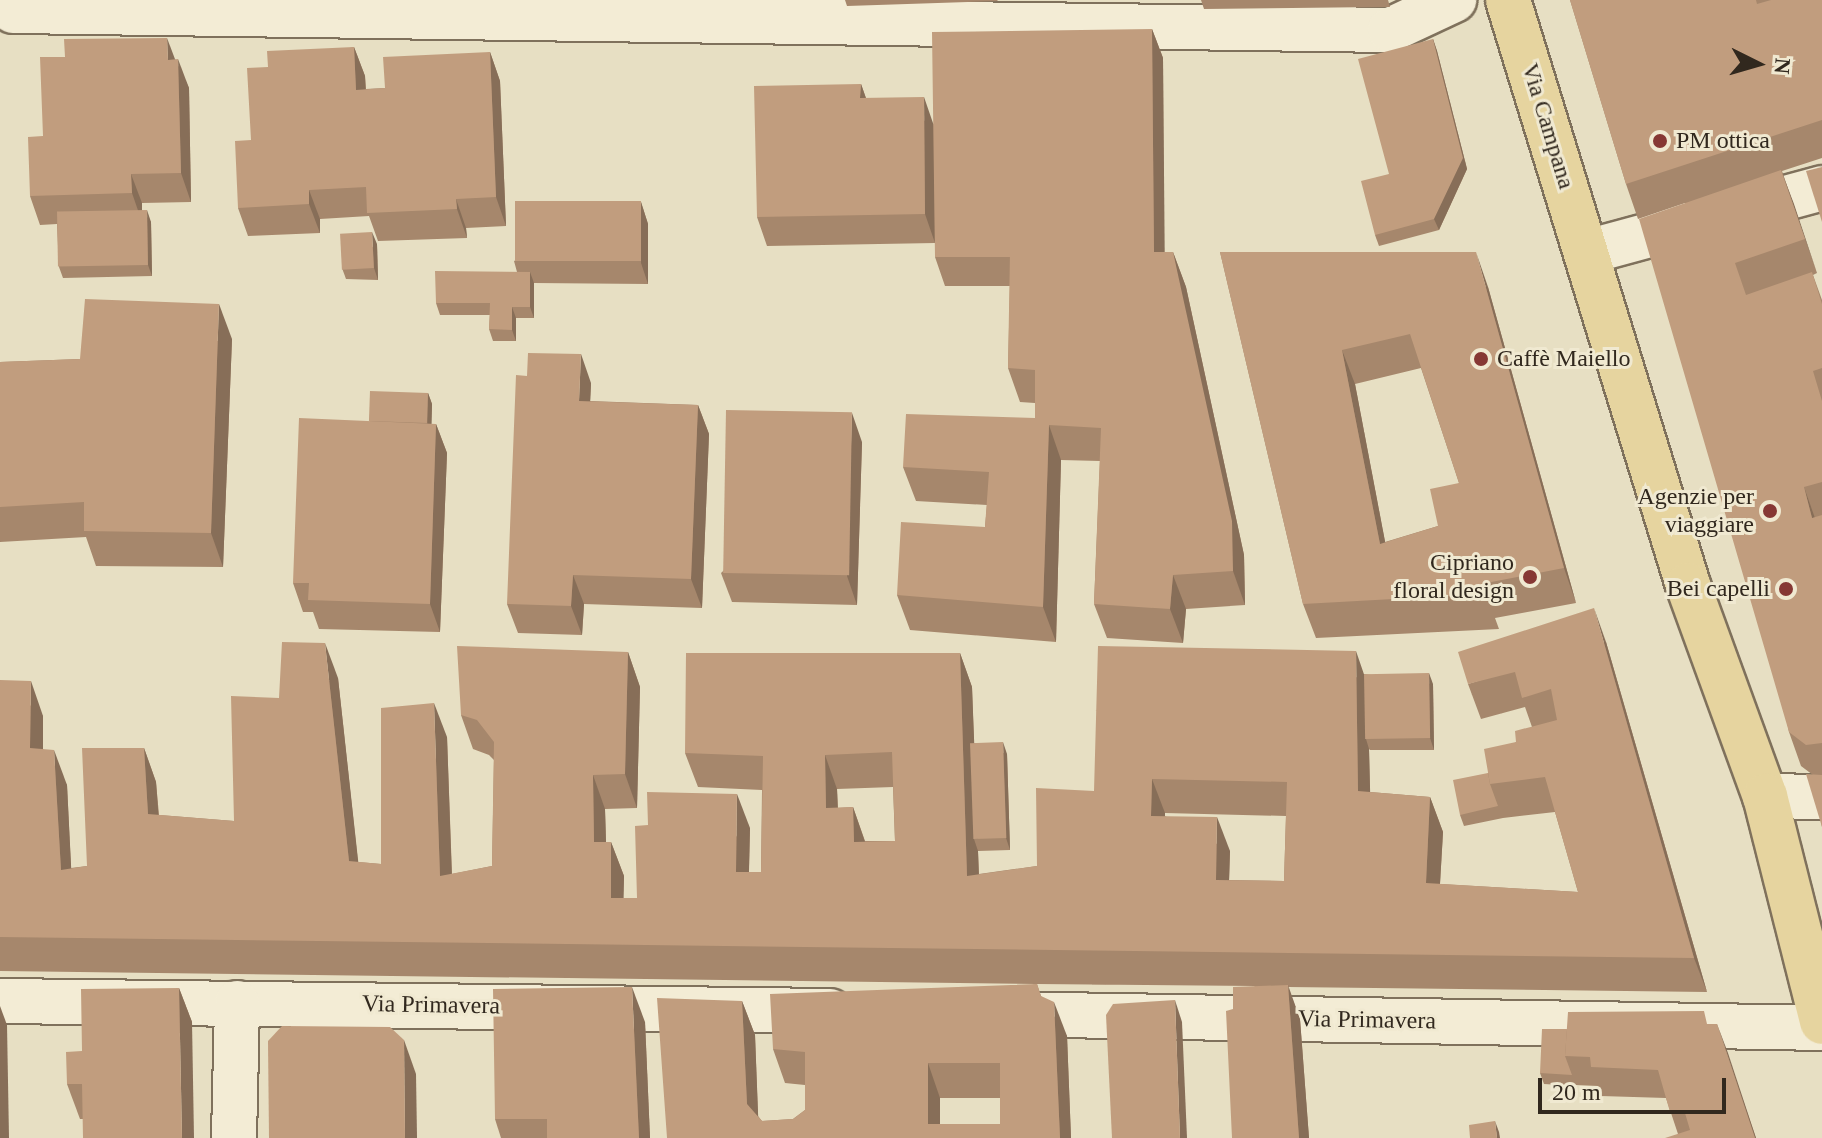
<!DOCTYPE html>
<html>
<head>
<meta charset="utf-8">
<style>
	body { margin:0 }
	#map { position:relative; width:1822px; height:1138px; overflow:hidden; background:#e7dfc3; font-family:"Times New Roman",serif }
	div>[style] { position:absolute }
	.roads { filter:drop-shadow(2px 0 #7f715c) drop-shadow(-2px 0 #7f715c) drop-shadow(0 2px #7f715c) drop-shadow(0 -2px #7f715c) }
	.minor>* { height:44px; margin:-22px; padding:0 22px; transform-origin:22px; border-radius:22px; background:#f3ecd5 }
	.major>* { height:44px; margin:-22px; padding:0 22px; transform-origin:22px; border-radius:22px; background:#e6d49f }
	.wall>* { inset:0; background:#a6876c }
	.shaded-wall>* { inset:0; background:#876e58 }
	.building>* { inset:0; background:#c19d7e; transform-origin:0 0 }
	.dots>* { width:22px; height:22px; translate:-50% -50%; box-sizing:border-box; border:4px solid #f0e9d1; border-radius:50% }
	span { translate:-50% -50%; white-space:nowrap; text-align:center; line-height:1.15; -webkit-text-stroke:6px #f0e9d1; paint-order:stroke }
	.street-label { font-size:24px; color:#31281e }
	.poi-label { font-size:24px; color:#31281e }
	.left { translate:0 -50%; text-align:left }
	.right { translate:-100% -50%; text-align:right }
	.north { position:absolute; left:1718px; top:24px; width:80px; height:80px; -webkit-text-stroke:6px #f0e9d1; paint-order:stroke; rotate:95deg; font-size:22px; font-weight:700; line-height:32px; text-align:center; color:#31281e }
	.north::after { content:''; display:block; margin:auto; width:28px; height:36px; background:#31281e; clip-path:polygon(50% 0,100% 100%,50% 72%,0 100%) }
	.scale { position:absolute; left:1538px; top:1078px; width:188px; height:36px; box-sizing:border-box; border:4px solid #31281e; border-top:0; padding-left:10px; font-size:24px; line-height:28px; white-space:nowrap; color:#31281e; -webkit-text-stroke:6px #f0e9d1; paint-order:stroke }
</style>
</head>
<body>
<div id="map">
	<div class="roads">
		<div class="minor">
			<i style="left:13px;top:11px;width:1377px;rotate:0.79deg"></i>
			<i style="left:1390px;top:30px;width:71px;rotate:-25.1deg"></i>
			<i style="left:1587px;top:252px;width:244px;rotate:-15.2deg"></i>
			<i style="left:1765px;top:796px;width:57px;rotate:1deg"></i>
			<i style="left:0;top:1001px;width:830px;rotate:0.69deg"></i>
			<i style="left:998px;top:1014px;width:824px;rotate:0.97deg"></i>
			<i style="left:234px;top:1138px;width:135px;rotate:-88.7deg"></i>
		</div>
		<div class="major">
			<i style="left:1508px;top:0;width:612px;rotate:72.9deg"></i>
			<i style="left:1688px;top:585px;width:225px;rotate:70deg"></i>
			<i style="left:1765px;top:796px;width:233px;rotate:75.8deg"></i>
		</div>
	</div>
	<div class="wall">
		<i style="clip-path:polygon(845px 0,997px 0,998px 1px,847px 6px)"></i>
		<i style="clip-path:polygon(1201px 0,1388px 0,1390px 7px,1204px 9px)"></i>
		<i style="clip-path:polygon(1570px 0,1822px 0,1822px 158px,1782px 171px,1817px 273px,1813px 275px,1822px 300px,1822px 827px,1813px 775px,1801px 766px,1789px 732px,1685px 203px,1638px 219px,1626px 184px)"></i>
		<i style="clip-path:polygon(1152px 29px,1163px 58px,1164px 252px,1173px 252px,1186px 287px,1244px 555px,1245px 605px,1186px 609px,1183px 643px,1107px 638px,1094px 604px,1100px 461px,1061px 460px,1056px 642px,910px 630px,897px 595px,985px 527px,987px 505px,916px 501px,903px 467px,1035px 418px,1035px 403px,1020px 402px,1008px 368px,1010px 286px,945px 286px,935px 257px,935px 243px,767px 246px,757px 217px,861px 84px,866px 98px,933px 124px)"></i>
		<i style="clip-path:polygon(1433px 39px,1437px 51px,1467px 169px,1439px 230px,1379px 246px,1375px 235px,1389px 174px)"></i>
		<i style="clip-path:polygon(354px 47px,365px 76px,366px 89px,385px 88px,490px 52px,500px 81px,506px 226px,466px 228px,467px 238px,378px 241px,369px 216px,320px 219px,320px 233px,248px 236px,238px 208px,251px 140px,268px 67px)"></i>
		<i style="clip-path:polygon(175px 59px,189px 88px,191px 202px,142px 203px,142px 210px,151px 222px,152px 276px,63px 278px,59px 267px,57px 224px,40px 225px,30px 196px,43px 136px)"></i>
		<i style="clip-path:polygon(641px 202px,648px 224px,648px 284px,534px 283px,534px 318px,516px 318px,516px 341px,493px 341px,489px 329px,490px 315px,440px 315px,436px 303px,517px 272px,514px 261px)"></i>
		<i style="clip-path:polygon(377px 244px,378px 280px,346px 279px,342px 268px)"></i>
		<i style="clip-path:polygon(evenodd,1220px 252px,1488px 287px,1576px 603px,1495px 618px,1499px 629px,1316px 638px,1303px 604px,1220px 252px,1421px 368px,1459px 483px,1438px 526px,1385px 542px,1355px 384px,1421px 368px)"></i>
		<i style="clip-path:polygon(232px 339px,223px 567px,96px 566px,86px 537px,0 542px,0 362px,80px 359px)"></i>
		<i style="clip-path:polygon(591px 383px,590px 401px,698px 405px,709px 434px,702px 608px,584px 604px,582px 635px,518px 633px,507px 604px)"></i>
		<i style="clip-path:polygon(428px 393px,432px 404px,431px 424px,436px 424px,447px 453px,440px 632px,319px 629px,313px 612px,303px 612px,293px 583px,370px 421px)"></i>
		<i style="clip-path:polygon(862px 442px,857px 605px,732px 602px,721px 573px)"></i>
		<i style="clip-path:polygon(evenodd,1606px 642px,1707px 992px,1288px 987px,1300px 1019px,1309px 1138px,1232px 1138px,1233px 1009px,1255px 986px,1037px 984px,1041px 996px,1067px 1036px,1071px 1138px,667px 1138px,742px 1001px,755px 1035px,758px 1116px,762px 1121px,793px 1119px,805px 1110px,805px 1085px,785px 1083px,773px 1049px,1036px 984px,0 971px,0 680px,43px 716px,43px 749px,67px 785px,71px 868px,87px 866px,144px 748px,156px 782px,159px 815px,234px 821px,279px 698px,338px 678px,358px 862px,381px 864px,447px 737px,452px 874px,492px 866px,494px 760px,489px 755px,473px 749px,461px 715px,628px 652px,640px 687px,637px 808px,605px 809px,606px 842px,611px 842px,624px 876px,623px 898px,637px 898px,750px 828px,749px 872px,761px 872px,762px 790px,698px 787px,685px 753px,960px 653px,972px 687px,974px 743px,1007px 754px,1010px 850px,978px 851px,979px 874px,1037px 866px,1094px 791px,1364px 674px,1433px 684px,1434px 750px,1370px 750px,1369px 749px,1370px 792px,1430px 797px,1443px 832px,1440px 884px,1578px 892px,1555px 812px,1503px 818px,1464px 826px,1460px 815px,1488px 773px,1516px 742px,1532px 727px,1525px 707px,1481px 719px,1468px 684px,1606px 642px,893px 787px,895px 841px,865px 841px,853px 807px,838px 808px,837px 789px,893px 787px,1606px 642px,1165px 813px,1286px 816px,1284px 881px,1229px 880px,1230px 851px,1165px 816px,1165px 813px,1606px 642px,940px 1098px,1000px 1098px,1000px 1124px,940px 1124px,940px 1098px)"></i>
		<i style="clip-path:polygon(179px 988px,192px 1022px,83px 1119px,80px 1119px,67px 1084px,82px 1051px)"></i>
		<i style="clip-path:polygon(645px 1022px,650px 1138px,501px 1138px,495px 1119px)"></i>
		<i style="clip-path:polygon(1717px 1024px,1756px 1138px,1678px 1134px,1666px 1098px,1601px 1096px,1598px 1086px,1576px 1085px,1576px 1086px,1544px 1084px,1540px 1073px,1567px 1029px)"></i>
	</div>
	<div class="shaded-wall">
		<i style="clip-path:polygon(1152px 29px,1163px 58px,1165px 286px,1154px 258px)"></i>
		<i style="clip-path:polygon(167px 38px,178px 67px,168px 60px)"></i>
		<i style="clip-path:polygon(1433px 39px,1437px 51px,1467px 169px,1439px 230px,1434px 219px)"></i>
		<i style="clip-path:polygon(354px 47px,365px 76px,367px 119px,356px 90px)"></i>
		<i style="clip-path:polygon(490px 52px,500px 81px,506px 226px,496px 197px)"></i>
		<i style="clip-path:polygon(178px 59px,189px 88px,191px 202px,181px 173px)"></i>
		<i style="clip-path:polygon(861px 84px,871px 113px,860px 98px)"></i>
		<i style="clip-path:polygon(924px 97px,934px 126px,935px 243px,925px 214px)"></i>
		<i style="clip-path:polygon(1781px 170px,1794px 204px,1817px 273px,1805px 239px)"></i>
		<i style="clip-path:polygon(131px 174px,142px 203px,142px 222px,132px 193px)"></i>
		<i style="clip-path:polygon(309px 190px,320px 219px,320px 233px,309px 204px)"></i>
		<i style="clip-path:polygon(456px 199px,466px 228px,467px 238px,457px 209px)"></i>
		<i style="clip-path:polygon(641px 202px,648px 224px,648px 284px,641px 263px)"></i>
		<i style="clip-path:polygon(147px 210px,151px 222px,152px 276px,148px 265px)"></i>
		<i style="clip-path:polygon(372px 232px,377px 244px,378px 280px,374px 268px)"></i>
		<i style="clip-path:polygon(1173px 252px,1186px 287px,1244px 555px,1245px 605px,1233px 571px)"></i>
		<i style="clip-path:polygon(1476px 252px,1488px 287px,1576px 603px,1564px 568px)"></i>
		<i style="clip-path:polygon(530px 272px,534px 283px,534px 318px,530px 307px)"></i>
		<i style="clip-path:polygon(219px 304px,232px 339px,223px 567px,211px 533px)"></i>
		<i style="clip-path:polygon(512px 307px,516px 318px,516px 341px,512px 330px)"></i>
		<i style="clip-path:polygon(1342px 350px,1355px 384px,1392px 578px,1380px 544px)"></i>
		<i style="clip-path:polygon(581px 354px,591px 383px,589px 430px,579px 401px)"></i>
		<i style="clip-path:polygon(428px 393px,432px 404px,431px 452px,427px 441px)"></i>
		<i style="clip-path:polygon(698px 405px,709px 434px,702px 608px,691px 579px)"></i>
		<i style="clip-path:polygon(852px 413px,862px 442px,857px 605px,847px 576px)"></i>
		<i style="clip-path:polygon(436px 424px,447px 453px,440px 632px,430px 604px)"></i>
		<i style="clip-path:polygon(1049px 425px,1061px 460px,1056px 642px,1043px 607px)"></i>
		<i style="clip-path:polygon(1804px 487px,1816px 521px,1812px 518px)"></i>
		<i style="clip-path:polygon(573px 575px,584px 604px,582px 635px,571px 606px)"></i>
		<i style="clip-path:polygon(1173px 575px,1186px 609px,1183px 643px,1170px 609px)"></i>
		<i style="clip-path:polygon(1594px 608px,1606px 642px,1707px 992px,1694px 958px)"></i>
		<i style="clip-path:polygon(325px 643px,338px 678px,362px 896px,349px 861px)"></i>
		<i style="clip-path:polygon(1356px 651px,1368px 686px,1366px 739px,1369px 749px,1371px 825px,1358px 791px)"></i>
		<i style="clip-path:polygon(628px 652px,640px 687px,637px 808px,625px 774px)"></i>
		<i style="clip-path:polygon(960px 653px,972px 687px,978px 839px,974px 839px,978px 851px,980px 910px,967px 876px)"></i>
		<i style="clip-path:polygon(1429px 673px,1433px 684px,1434px 750px,1430px 738px)"></i>
		<i style="clip-path:polygon(31px 681px,43px 716px,43px 783px,30px 748px)"></i>
		<i style="clip-path:polygon(434px 703px,447px 737px,453px 910px,440px 876px)"></i>
		<i style="clip-path:polygon(1003px 742px,1007px 754px,1010px 850px,1006px 838px)"></i>
		<i style="clip-path:polygon(144px 748px,156px 782px,161px 849px,148px 814px)"></i>
		<i style="clip-path:polygon(54px 750px,67px 785px,73px 904px,61px 870px)"></i>
		<i style="clip-path:polygon(825px 755px,837px 789px,839px 843px,826px 808px)"></i>
		<i style="clip-path:polygon(593px 775px,605px 809px,607px 876px,594px 842px)"></i>
		<i style="clip-path:polygon(1152px 779px,1165px 813px,1164px 850px,1151px 816px)"></i>
		<i style="clip-path:polygon(737px 794px,750px 828px,748px 906px,736px 872px)"></i>
		<i style="clip-path:polygon(1430px 797px,1443px 832px,1438px 917px,1426px 883px)"></i>
		<i style="clip-path:polygon(853px 807px,865px 842px,854px 842px)"></i>
		<i style="clip-path:polygon(1217px 817px,1230px 851px,1228px 914px,1216px 880px)"></i>
		<i style="clip-path:polygon(611px 842px,624px 876px,623px 932px,611px 898px)"></i>
		<i style="clip-path:polygon(1288px 985px,1300px 1019px,1309px 1138px,1299px 1138px)"></i>
		<i style="clip-path:polygon(632px 987px,645px 1022px,650px 1138px,639px 1138px)"></i>
		<i style="clip-path:polygon(179px 988px,192px 1022px,194px 1138px,182px 1138px)"></i>
		<i style="clip-path:polygon(1175px 1000px,1182px 1022px,1187px 1138px,1180px 1138px)"></i>
		<i style="clip-path:polygon(742px 1001px,755px 1035px,759px 1138px,747px 1104px)"></i>
		<i style="clip-path:polygon(1054px 1002px,1067px 1036px,1071px 1138px,1060px 1138px)"></i>
		<i style="clip-path:polygon(0 1006px,7px 1025px,9px 1138px,0 1138px)"></i>
		<i style="clip-path:polygon(1717px 1024px,1728px 1053px,1756px 1138px,1755px 1138px)"></i>
		<i style="clip-path:polygon(404px 1040px,416px 1074px,417px 1138px,405px 1138px)"></i>
		<i style="clip-path:polygon(928px 1063px,940px 1098px,940px 1138px,928px 1124px)"></i>
		<i style="clip-path:polygon(1495px 1121px,1499px 1132px,1500px 1138px,1497px 1138px)"></i>
	</div>
	<div class="building">
		<i style="clip-path:polygon(1570px 0,1756px 0,1757px 4px,1771px 0,1822px 0,1822px 120px,1626px 184px)"></i>
		<i style="clip-path:polygon(1152px 29px,1154px 252px,1010px 252px,1010px 257px,935px 257px,932px 32px)"></i>
		<i style="clip-path:polygon(167px 38px,168px 60px,178px 59px,181px 173px,131px 174px,132px 193px,30px 196px,28px 137px,43px 136px,40px 57px,65px 57px,64px 39px)"></i>
		<i style="clip-path:polygon(1433px 39px,1463px 158px,1434px 219px,1375px 235px,1361px 181px,1389px 174px,1358px 59px)"></i>
		<i style="clip-path:polygon(354px 47px,356px 90px,385px 88px,383px 57px,490px 52px,496px 197px,456px 199px,457px 209px,367px 213px,366px 187px,309px 190px,309px 204px,238px 208px,235px 141px,251px 140px,247px 68px,268px 67px,267px 51px)"></i>
		<i style="clip-path:polygon(861px 84px,860px 98px,924px 97px,925px 214px,757px 217px,754px 86px)"></i>
		<i style="clip-path:polygon(1822px 167px,1822px 222px,1806px 171px)"></i>
		<i style="clip-path:polygon(1781px 170px,1805px 239px,1735px 263px,1746px 295px,1812px 272px,1822px 304px,1822px 368px,1813px 371px,1822px 401px,1822px 482px,1804px 487px,1812px 518px,1822px 515px,1822px 743px,1806px 745px,1789px 732px,1639px 219px)"></i>
		<i style="left:515px;top:201px;width:126px;height:60px"></i>
		<i style="left:147px;top:210px;width:55px;height:90px;rotate:89deg"></i>
		<i style="left:372px;top:232px;width:36px;height:32px;rotate:87deg"></i>
		<i style="clip-path:polygon(1010px 252px,1173px 252px,1232px 521px,1233px 571px,1173px 575px,1170px 609px,1094px 604px,1101px 428px,1049px 425px,1043px 607px,897px 595px,901px 522px,985px 527px,989px 472px,903px 467px,906px 414px,1035px 418px,1035px 370px,1008px 368px)"></i>
		<i style="clip-path:polygon(evenodd,1220px 252px,1476px 252px,1564px 568px,1481px 584px,1487px 594px,1303px 604px,1220px 252px,1410px 334px,1459px 483px,1430px 489px,1438px 526px,1380px 544px,1342px 350px,1410px 334px)"></i>
		<i style="clip-path:polygon(435px 271px,530px 272px,530px 307px,512px 307px,512px 330px,489px 329px,490px 303px,436px 303px)"></i>
		<i style="clip-path:polygon(85px 299px,219px 304px,211px 533px,84px 531px,84px 502px,0 507px,0 362px,80px 359px)"></i>
		<i style="clip-path:polygon(528px 353px,581px 354px,579px 401px,698px 405px,691px 579px,573px 575px,571px 606px,507px 604px,516px 375px,527px 376px)"></i>
		<i style="left:370px;top:391px;width:58px;height:30px;rotate:2deg"></i>
		<i style="left:726px;top:410px;width:126px;height:163px;rotate:1deg"></i>
		<i style="clip-path:polygon(299px 418px,436px 424px,430px 604px,308px 600px,309px 583px,293px 583px)"></i>
		<i style="clip-path:polygon(evenodd,1594px 608px,1694px 958px,0 937px,0 680px,31px 681px,30px 748px,54px 750px,61px 870px,87px 866px,82px 748px,144px 748px,148px 814px,234px 821px,231px 696px,279px 698px,282px 642px,325px 643px,349px 861px,381px 864px,381px 708px,434px 703px,440px 876px,492px 866px,494px 742px,477px 720px,461px 715px,457px 646px,628px 652px,625px 774px,593px 775px,594px 842px,611px 842px,611px 898px,637px 898px,635px 826px,648px 825px,647px 792px,737px 794px,736px 872px,761px 872px,763px 756px,685px 753px,686px 653px,960px 653px,967px 876px,1037px 866px,1036px 788px,1094px 791px,1098px 646px,1356px 651px,1358px 791px,1430px 797px,1426px 883px,1578px 892px,1545px 777px,1490px 784px,1484px 749px,1516px 742px,1515px 731px,1557px 720px,1551px 689px,1522px 698px,1515px 672px,1468px 684px,1458px 652px,1594px 608px,892px 752px,895px 841px,854px 842px,853px 807px,826px 808px,825px 755px,892px 752px,1594px 608px,1152px 779px,1287px 782px,1284px 881px,1216px 880px,1217px 817px,1151px 816px,1152px 779px)"></i>
		<i style="left:1429px;top:673px;width:65px;height:65px;rotate:89deg"></i>
		<i style="left:1003px;top:742px;width:96px;height:33px;rotate:88deg"></i>
		<i style="clip-path:polygon(1488px 773px,1490px 784px,1498px 806px,1460px 815px,1453px 780px)"></i>
		<i style="clip-path:polygon(1806px 774px,1822px 775px,1822px 827px)"></i>
		<i style="clip-path:polygon(evenodd,1037px 984px,1041px 996px,1054px 1002px,1060px 1138px,667px 1138px,657px 998px,742px 1001px,747px 1104px,762px 1121px,793px 1119px,805px 1110px,805px 1052px,773px 1049px,770px 994px,1037px 984px,928px 1063px,1000px 1063px,1000px 1124px,928px 1124px,928px 1063px)"></i>
		<i style="clip-path:polygon(1288px 985px,1299px 1138px,1232px 1138px,1226px 1011px,1233px 1009px,1233px 987px)"></i>
		<i style="clip-path:polygon(632px 987px,639px 1138px,547px 1138px,547px 1119px,495px 1119px,493px 989px)"></i>
		<i style="clip-path:polygon(179px 988px,182px 1138px,83px 1138px,82px 1084px,67px 1084px,66px 1052px,82px 1051px,81px 989px)"></i>
		<i style="clip-path:polygon(1175px 1000px,1180px 1138px,1112px 1138px,1106px 1015px,1113px 1004px)"></i>
		<i style="clip-path:polygon(1704px 1011px,1707px 1024px,1717px 1024px,1755px 1138px,1665px 1138px,1690px 1130px,1685px 1113px,1670px 1112px,1658px 1070px,1591px 1067px,1590px 1057px,1565px 1056px,1568px 1012px)"></i>
		<i style="clip-path:polygon(282px 1026px,390px 1027px,404px 1040px,405px 1138px,269px 1138px,268px 1041px)"></i>
		<i style="clip-path:polygon(1542px 1029px,1567px 1029px,1565px 1056px,1572px 1075px,1540px 1073px)"></i>
		<i style="clip-path:polygon(1495px 1121px,1497px 1138px,1470px 1138px,1469px 1125px)"></i>
	</div>
	<div class="dots">
		<i style="left:1660px;top:141px;background:#863834"></i>
		<i style="left:1481px;top:359px;background:#863834"></i>
		<i style="left:1770px;top:511px;background:#863834"></i>
		<i style="left:1530px;top:577px;background:#863834"></i>
		<i style="left:1786px;top:589px;background:#863834"></i>
	</div>
	<div class="street-label">
		<span style="left:1548px;top:126px;rotate:73deg">Via Campana</span>
		<span style="left:431px;top:1005px;rotate:1deg">Via Primavera</span>
		<span style="left:1367px;top:1020px;rotate:1deg">Via Primavera</span>
	</div>
	<div class="poi-label">
		<span class="left" style="left:1676px;top:141px">PM ottica</span>
		<span class="left" style="left:1497px;top:359px">Caffè Maiello</span>
		<span class="right" style="left:1754px;top:511px">Agenzie per<br>viaggiare</span>
		<span class="right" style="left:1514px;top:577px">Cipriano<br>floral design</span>
		<span class="right" style="left:1770px;top:589px">Bei capelli</span>
	</div>
	<div class="north">N</div>
	<div class="scale">20 m</div>
</div>
</body>
</html>
